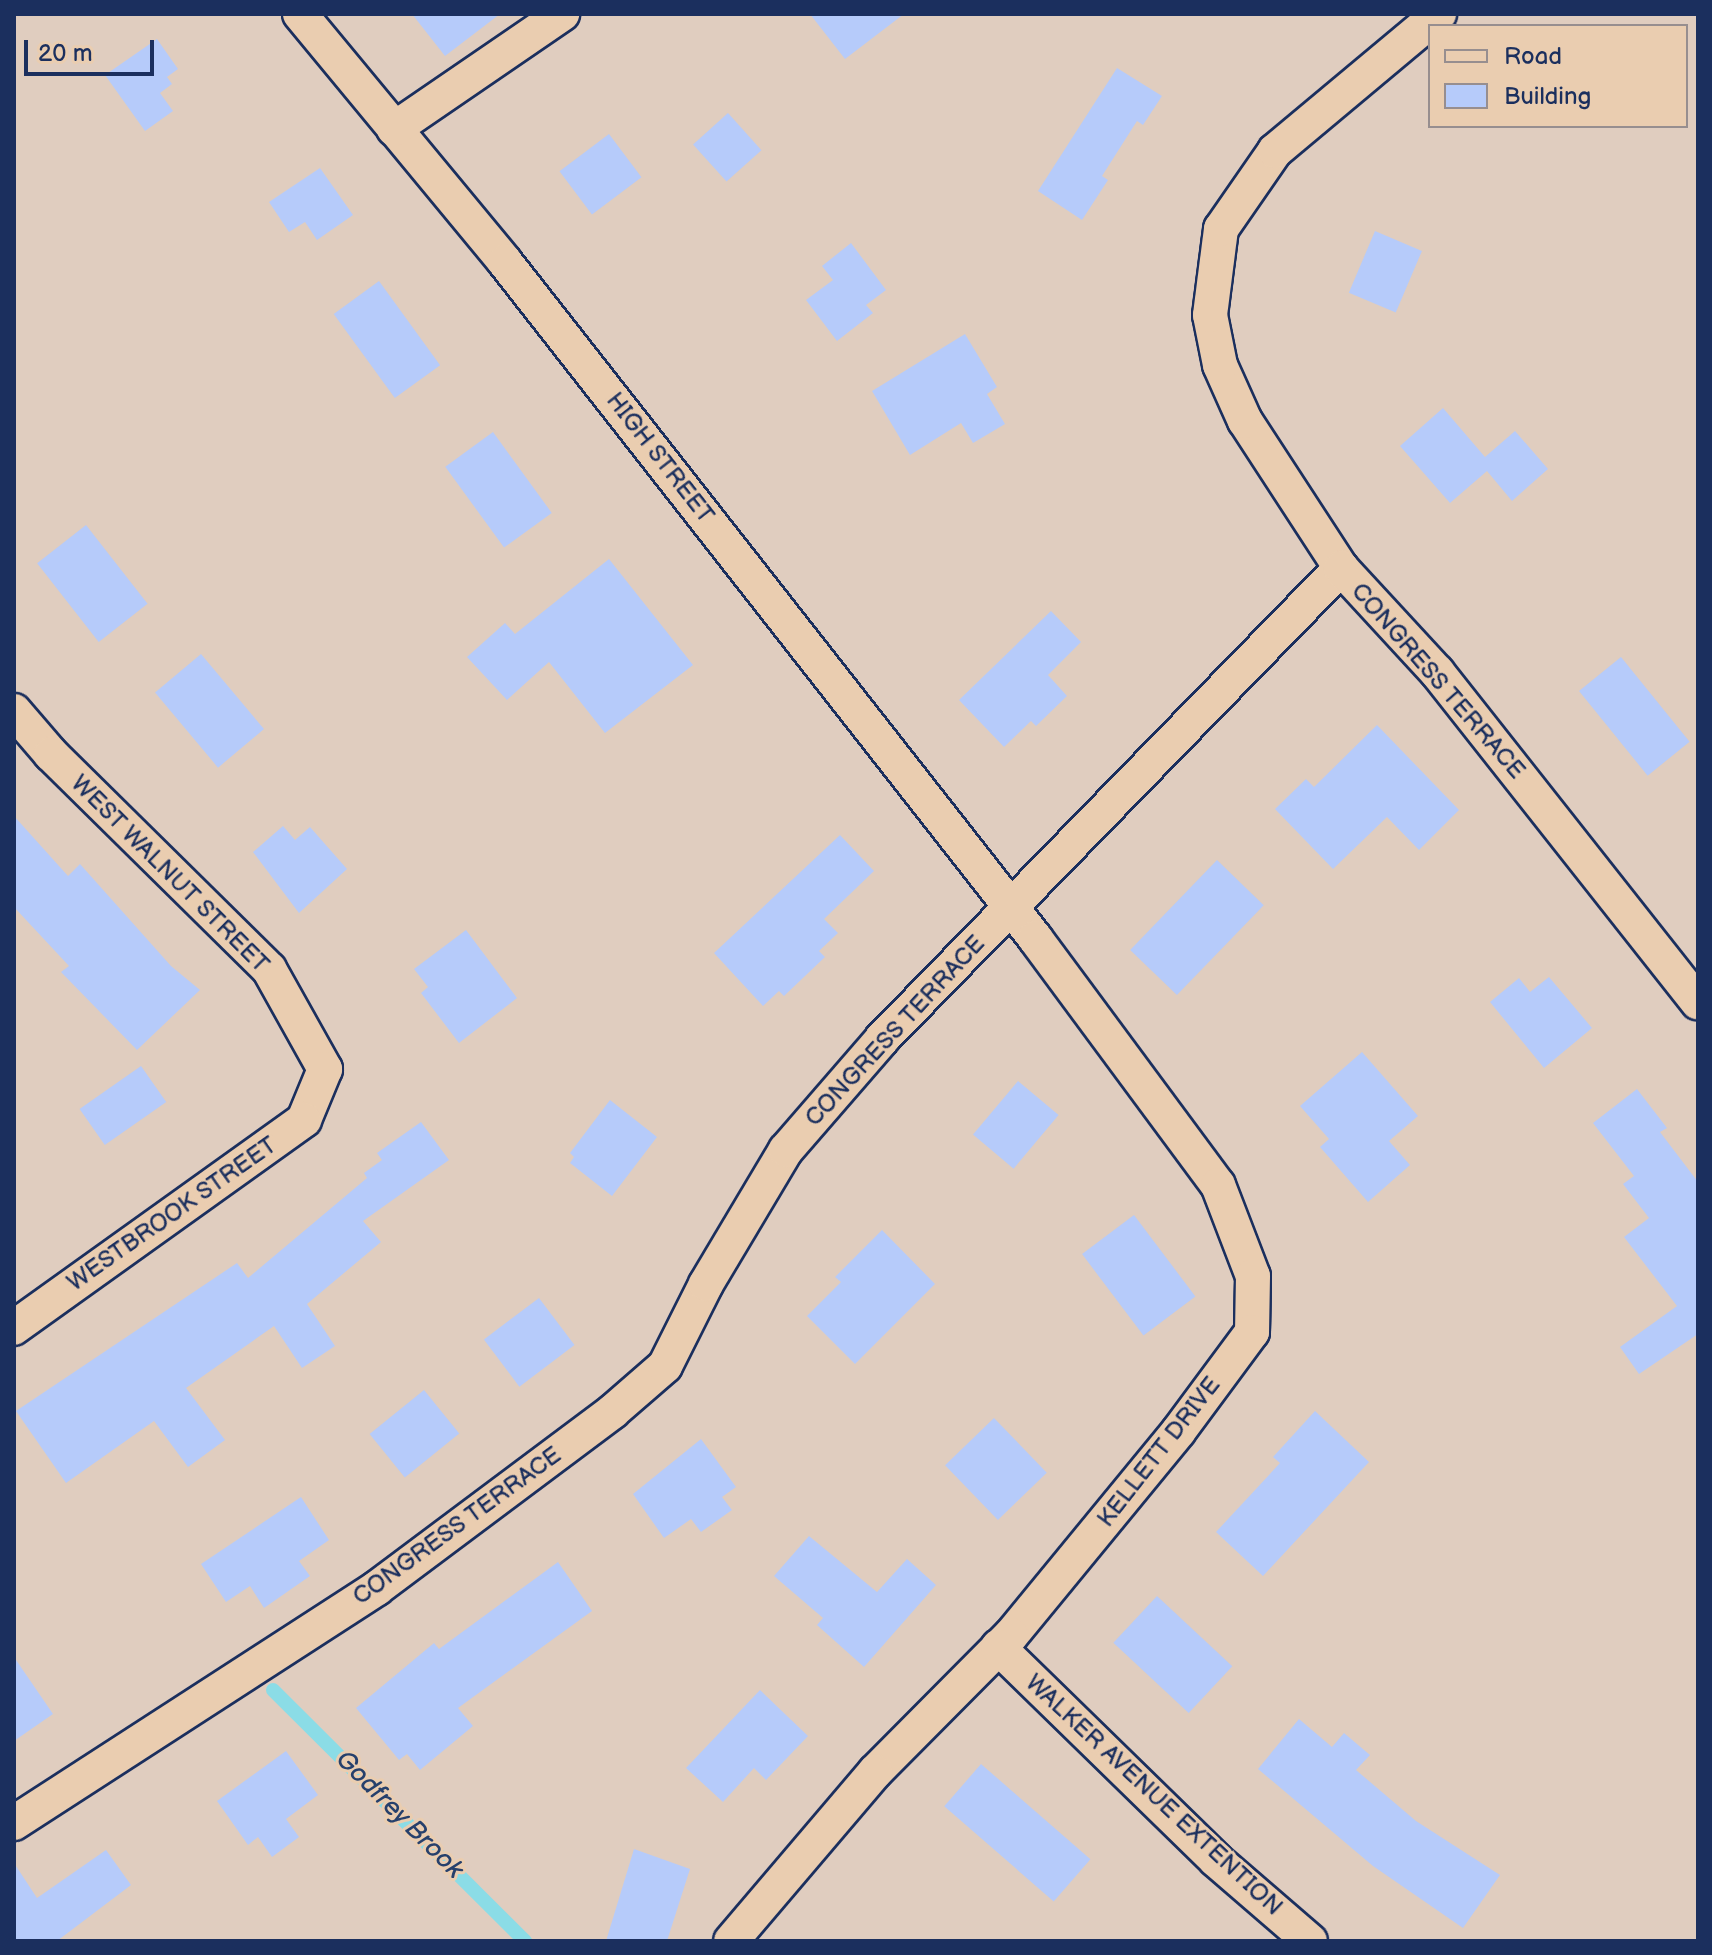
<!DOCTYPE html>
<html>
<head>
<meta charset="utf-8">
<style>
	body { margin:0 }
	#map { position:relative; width:1712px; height:1955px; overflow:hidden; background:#e0cdbf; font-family:"Balsamiq Sans",sans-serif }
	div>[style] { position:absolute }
	.stream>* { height:14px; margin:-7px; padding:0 7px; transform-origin:7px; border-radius:7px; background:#8bdce6 }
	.building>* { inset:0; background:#b6cbfa; transform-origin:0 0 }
	.roads { filter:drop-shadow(2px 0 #1b2f5e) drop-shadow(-2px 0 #1b2f5e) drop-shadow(0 2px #1b2f5e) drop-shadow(0 -2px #1b2f5e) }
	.minor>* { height:34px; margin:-17px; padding:0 17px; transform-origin:17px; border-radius:17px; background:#eacdb0 }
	span { translate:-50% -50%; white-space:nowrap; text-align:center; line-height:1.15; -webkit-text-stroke:6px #eacdb0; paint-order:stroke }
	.street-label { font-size:24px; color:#1b2f5e }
	.water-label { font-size:26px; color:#26406c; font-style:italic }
	.frame { position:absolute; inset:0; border:16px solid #1b2f5e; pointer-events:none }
	.legend { position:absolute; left:1428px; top:24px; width:260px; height:104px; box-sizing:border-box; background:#eacdb0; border:2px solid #978e8f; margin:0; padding:10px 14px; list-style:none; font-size:24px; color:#1b2f5e }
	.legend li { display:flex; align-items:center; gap:16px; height:40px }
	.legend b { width:40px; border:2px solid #978e8f }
	.scale { position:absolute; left:24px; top:40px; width:130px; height:36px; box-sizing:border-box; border:4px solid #1b2f5e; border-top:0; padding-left:10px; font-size:24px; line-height:28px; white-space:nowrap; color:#1b2f5e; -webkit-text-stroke:6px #eacdb0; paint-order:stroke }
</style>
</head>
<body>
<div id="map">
	<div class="stream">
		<i style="left:273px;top:1690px;width:356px;rotate:44.9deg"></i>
	</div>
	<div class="building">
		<i style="clip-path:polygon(412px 14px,500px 14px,445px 56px)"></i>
		<i style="clip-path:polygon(810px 14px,904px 14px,845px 59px)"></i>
		<i style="clip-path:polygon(157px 39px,178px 69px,167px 77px,172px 84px,160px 93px,173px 111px,145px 131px,105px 75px)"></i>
		<i style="clip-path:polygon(1117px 68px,1162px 96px,1143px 125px,1137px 121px,1102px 176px,1108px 180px,1082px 220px,1038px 191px)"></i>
		<i style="left:728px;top:113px;width:50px;height:47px;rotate:48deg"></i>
		<i style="left:609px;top:134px;width:54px;height:62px;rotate:53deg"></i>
		<i style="clip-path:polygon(320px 168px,353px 215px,317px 240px,305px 222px,289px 232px,269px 202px)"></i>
		<i style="left:1375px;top:231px;width:51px;height:67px;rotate:23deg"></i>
		<i style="clip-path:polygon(851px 243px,886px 290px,866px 305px,873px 313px,837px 341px,806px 300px,833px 280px,822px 266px)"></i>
		<i style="left:379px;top:281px;width:104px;height:56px;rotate:54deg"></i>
		<i style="clip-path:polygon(965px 334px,997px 387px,987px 394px,1005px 424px,973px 443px,961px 423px,910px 455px,872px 391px)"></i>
		<i style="clip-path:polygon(1443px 408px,1485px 457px,1515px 431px,1548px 469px,1512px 501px,1487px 471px,1450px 503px,1400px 446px)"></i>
		<i style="left:493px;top:432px;width:100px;height:59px;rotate:54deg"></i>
		<i style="left:86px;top:525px;width:100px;height:62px;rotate:52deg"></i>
		<i style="clip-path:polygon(609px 559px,693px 665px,605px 733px,549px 662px,507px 700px,467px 657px,505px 623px,515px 634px)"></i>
		<i style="clip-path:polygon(1051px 611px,1081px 642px,1048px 675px,1067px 696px,1036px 726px,1031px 721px,1004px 747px,959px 700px)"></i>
		<i style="left:201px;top:654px;width:98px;height:60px;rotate:50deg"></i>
		<i style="left:1621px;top:657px;width:109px;height:54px;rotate:51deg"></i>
		<i style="clip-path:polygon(1377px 725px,1459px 810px,1419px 850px,1387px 817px,1333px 869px,1275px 809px,1306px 779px,1314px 787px)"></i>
		<i style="clip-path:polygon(14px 816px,68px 876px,80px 864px,171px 966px,200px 990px,137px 1050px,61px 972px,69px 966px,14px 907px)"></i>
		<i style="clip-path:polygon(283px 826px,295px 840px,310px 827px,347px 869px,299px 913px,253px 852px)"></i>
		<i style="clip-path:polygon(840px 835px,874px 871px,824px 919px,838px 933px,819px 951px,825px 957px,784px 996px,779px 991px,763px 1006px,714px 953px)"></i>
		<i style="left:1217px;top:860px;width:65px;height:125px;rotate:44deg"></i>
		<i style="clip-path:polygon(466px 930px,517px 998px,459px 1043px,421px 993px,428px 987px,414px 969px)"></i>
		<i style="clip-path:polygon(1549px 977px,1592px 1028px,1544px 1068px,1490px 1002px,1519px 978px,1530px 992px)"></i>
		<i style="clip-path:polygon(1362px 1052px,1418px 1116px,1389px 1141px,1410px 1165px,1368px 1202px,1320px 1147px,1329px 1139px,1300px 1106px)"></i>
		<i style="left:141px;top:1066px;width:44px;height:75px;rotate:55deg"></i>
		<i style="left:1018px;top:1081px;width:53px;height:70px;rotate:40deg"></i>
		<i style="clip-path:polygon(1637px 1089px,1667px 1128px,1660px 1132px,1698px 1182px,1698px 1334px,1639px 1374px,1620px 1347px,1677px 1306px,1624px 1237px,1649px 1218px,1623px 1184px,1634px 1176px,1593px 1123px)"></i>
		<i style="clip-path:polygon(610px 1100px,657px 1137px,612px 1196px,570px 1163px,574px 1157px,570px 1153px)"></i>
		<i style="clip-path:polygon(421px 1122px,449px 1160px,363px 1221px,381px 1242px,307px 1304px,335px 1346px,302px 1368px,274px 1326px,186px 1388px,225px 1440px,188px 1467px,154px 1421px,66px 1483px,16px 1411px,237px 1263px,248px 1278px,367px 1178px,364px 1173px,382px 1160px,377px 1153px)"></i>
		<i style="left:1134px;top:1215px;width:102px;height:65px;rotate:53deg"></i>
		<i style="clip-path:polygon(882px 1230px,935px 1284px,855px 1364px,807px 1316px,841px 1282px,835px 1277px)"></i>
		<i style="left:539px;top:1298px;width:59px;height:69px;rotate:53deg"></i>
		<i style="left:424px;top:1390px;width:56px;height:70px;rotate:51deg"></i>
		<i style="clip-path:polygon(1315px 1411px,1369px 1462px,1263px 1576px,1216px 1532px,1280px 1463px,1273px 1457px)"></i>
		<i style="left:994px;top:1418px;width:76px;height:68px;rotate:46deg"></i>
		<i style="clip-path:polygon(701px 1439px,736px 1487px,722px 1497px,732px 1510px,701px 1532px,691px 1519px,664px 1538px,633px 1494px)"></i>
		<i style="clip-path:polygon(301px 1497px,329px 1540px,299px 1561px,310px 1576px,264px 1608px,250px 1586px,226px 1602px,201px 1564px)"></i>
		<i style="clip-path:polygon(809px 1536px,877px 1592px,907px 1559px,936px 1585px,864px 1667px,817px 1625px,823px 1618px,774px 1576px)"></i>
		<i style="clip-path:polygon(558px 1562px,592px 1611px,458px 1708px,473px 1726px,420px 1770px,407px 1754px,399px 1760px,356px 1708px,434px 1643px,439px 1649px)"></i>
		<i style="left:1157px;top:1596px;width:103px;height:64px;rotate:43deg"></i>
		<i style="clip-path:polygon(14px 1657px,53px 1714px,14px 1741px)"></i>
		<i style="clip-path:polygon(760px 1690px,808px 1736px,766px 1780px,754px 1768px,723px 1802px,686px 1768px)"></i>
		<i style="clip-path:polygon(1299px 1719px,1332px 1747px,1344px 1733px,1370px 1755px,1356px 1770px,1416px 1821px,1500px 1875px,1463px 1928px,1373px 1866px,1258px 1769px)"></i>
		<i style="clip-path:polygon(286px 1751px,318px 1795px,286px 1819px,299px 1837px,272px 1857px,258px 1837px,248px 1845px,217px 1801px)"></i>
		<i style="left:981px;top:1764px;width:145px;height:56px;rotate:41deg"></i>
		<i style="clip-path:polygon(634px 1849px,690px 1869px,667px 1941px,606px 1941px)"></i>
		<i style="clip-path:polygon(106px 1850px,131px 1885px,57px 1941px,14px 1941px,14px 1863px,37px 1898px)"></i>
	</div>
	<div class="roads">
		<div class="minor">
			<i style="left:300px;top:14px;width:322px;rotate:50.4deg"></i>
			<i style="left:505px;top:262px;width:859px;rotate:51.9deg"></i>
			<i style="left:1035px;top:938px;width:307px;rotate:53.5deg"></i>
			<i style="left:1218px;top:1185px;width:97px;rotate:69deg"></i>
			<i style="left:1253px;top:1276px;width:56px;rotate:91deg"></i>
			<i style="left:1252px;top:1332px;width:124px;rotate:126.5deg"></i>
			<i style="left:1178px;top:1432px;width:263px;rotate:129.4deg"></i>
			<i style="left:1011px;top:1635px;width:193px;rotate:134.8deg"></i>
			<i style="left:875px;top:1772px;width:222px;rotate:130.4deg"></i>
			<i style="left:394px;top:129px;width:204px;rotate:-34.4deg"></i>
			<i style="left:1341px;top:568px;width:176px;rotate:-123.1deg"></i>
			<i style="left:1245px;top:421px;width:61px;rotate:-114.1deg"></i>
			<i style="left:1220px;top:365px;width:51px;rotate:-101.3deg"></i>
			<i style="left:1210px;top:315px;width:87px;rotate:-82.7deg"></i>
			<i style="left:1221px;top:229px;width:95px;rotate:-55.3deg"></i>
			<i style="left:1275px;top:151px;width:214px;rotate:-39.9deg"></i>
			<i style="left:14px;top:711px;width:57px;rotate:49.3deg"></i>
			<i style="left:51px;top:754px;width:306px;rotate:44.6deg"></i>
			<i style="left:269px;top:969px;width:115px;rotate:60.8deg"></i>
			<i style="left:325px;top:1069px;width:55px;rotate:112.4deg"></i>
			<i style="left:304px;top:1120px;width:357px;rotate:144.4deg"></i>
			<i style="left:998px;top:1647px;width:305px;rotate:44.3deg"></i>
			<i style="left:1216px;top:1860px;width:124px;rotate:40.8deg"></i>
			<i style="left:14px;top:1823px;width:432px;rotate:-32.9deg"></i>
			<i style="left:377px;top:1588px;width:294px;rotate:-36.8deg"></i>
			<i style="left:612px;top:1412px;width:70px;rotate:-41deg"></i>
			<i style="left:665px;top:1366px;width:92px;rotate:-63.4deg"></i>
			<i style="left:706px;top:1284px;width:156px;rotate:-59.2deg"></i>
			<i style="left:786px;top:1150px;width:147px;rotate:-49.1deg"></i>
			<i style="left:882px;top:1039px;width:658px;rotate:-45.74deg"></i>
			<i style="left:1341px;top:568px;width:142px;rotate:47.3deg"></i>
			<i style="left:1437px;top:672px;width:421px;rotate:51.7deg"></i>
		</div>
	</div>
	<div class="street-label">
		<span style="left:660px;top:458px;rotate:52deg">HIGH STREET</span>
		<span style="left:1438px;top:681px;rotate:49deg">CONGRESS TERRACE</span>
		<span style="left:170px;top:874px;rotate:45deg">WEST WALNUT STREET</span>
		<span style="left:895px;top:1031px;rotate:-47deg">CONGRESS TERRACE</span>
		<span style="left:172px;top:1214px;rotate:-35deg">WESTBROOK STREET</span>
		<span style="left:1159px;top:1452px;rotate:-52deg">KELLETT DRIVE</span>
		<span style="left:457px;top:1526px;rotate:-36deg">CONGRESS TERRACE</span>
		<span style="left:1154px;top:1795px;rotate:43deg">WALKER AVENUE EXTENTION</span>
	</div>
	<div class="water-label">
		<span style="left:399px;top:1815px;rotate:45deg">Godfrey Brook</span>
	</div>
	<div class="frame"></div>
	<ul class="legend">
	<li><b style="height:10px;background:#eacdb0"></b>Road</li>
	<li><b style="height:22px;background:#b6cbfa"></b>Building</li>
	</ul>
	<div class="scale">20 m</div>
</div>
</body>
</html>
